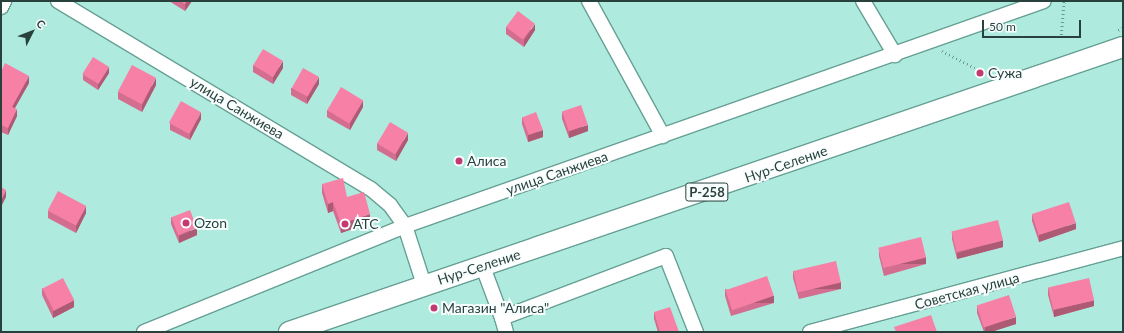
<!DOCTYPE html>
<html>
<head>
<meta charset="utf-8">
<style>
	body { margin:0 }
	#map { position:relative; width:1124px; height:333px; overflow:hidden; background:#aeeadd; font-family:Lato,sans-serif }
	div>[style] { position:absolute }
	.path>* { height:2.5px; margin-top:-1.25px; transform-origin:0; background:repeating-linear-gradient(90deg,#6c978e 0 1px,transparent 0 4px) }
	.roads { filter:drop-shadow(1px 0 #66a095) drop-shadow(-1px 0 #66a095) drop-shadow(0 1px #66a095) drop-shadow(0 -1px #66a095) }
	.minor>* { height:14px; margin:-7px; padding:0 7px; transform-origin:7px; border-radius:7px; background:#fff }
	.highway>* { height:20px; margin:-10px; padding:0 10px; transform-origin:10px; border-radius:10px; background:#fff }
	.wall>* { inset:0; background:#d46e90 }
	.shaded-wall>* { inset:0; background:#ad5a75; transform-origin:0 0 }
	.building>* { inset:0; background:#f780a7; transform-origin:0 0 }
	.dots>* { width:11px; height:11px; translate:-50% -50%; box-sizing:border-box; border:2px solid #f8fefd; border-radius:50% }
	span { translate:-50% -50%; white-space:nowrap; text-align:center; line-height:1.15; -webkit-text-stroke:4px #f8fefd; paint-order:stroke }
	.shield-label span { padding:1px 3px; background:#f8fefd; border:1px solid; border-radius:3px; -webkit-text-stroke-width:0 }
	.shield-label { font-size:13px; color:#29413d; font-weight:700 }
	.poi-label { font-size:14px; color:#29413d }
	.left { translate:0 -50%; text-align:left }
	.street-label { font-size:14px; color:#29413d }
	.frame { position:absolute; inset:0; border:2px solid #29413d; pointer-events:none }
	.north { position:absolute; left:12px; top:12px; width:40px; height:40px; -webkit-text-stroke:3px #f8fefd; paint-order:stroke; rotate:48deg; font-size:11px; font-weight:700; line-height:16px; text-align:center; color:#29413d }
	.north::after { content:''; display:block; margin:auto; width:14px; height:18px; background:#29413d; clip-path:polygon(50% 0,100% 100%,50% 72%,0 100%) }
	.scale { position:absolute; left:982px; top:20px; width:99px; height:18px; box-sizing:border-box; border:2px solid #29413d; border-top:0; padding-left:5px; font-size:12px; line-height:14px; white-space:nowrap; color:#29413d; -webkit-text-stroke:3px #f8fefd; paint-order:stroke }
</style>
</head>
<body>
<div id="map">
	<div class="path">
		<i style="left:1118px;top:30px;width:5px;rotate:-22deg"></i>
		<i style="left:1061px;top:35px;width:34px;rotate:-85deg"></i>
		<i style="left:942px;top:51px;width:37px;rotate:27deg"></i>
	</div>
	<div class="roads">
		<div class="minor">
			<i style="left:58px;top:1px;width:365px;rotate:31deg"></i>
			<i style="left:371px;top:189px;width:25px;rotate:40deg"></i>
			<i style="left:390px;top:205px;width:26px;rotate:54deg"></i>
			<i style="left:405px;top:226px;width:62px;rotate:72.1deg"></i>
			<i style="left:589px;top:1px;width:154px;rotate:61.3deg"></i>
			<i style="left:863px;top:1px;width:63px;rotate:59.3deg"></i>
			<i style="left:1px;top:7px;width:7px;rotate:-63deg"></i>
			<i style="left:483px;top:267px;width:54px;rotate:69.6deg"></i>
			<i style="left:144px;top:332px;width:282px;rotate:-22.1deg"></i>
			<i style="left:405px;top:226px;width:677px;rotate:-19.4deg"></i>
			<i style="left:506px;top:332px;width:15px;rotate:-106deg"></i>
			<i style="left:502px;top:318px;width:175px;rotate:-20.7deg"></i>
			<i style="left:666px;top:256px;width:82px;rotate:68.5deg"></i>
			<i style="left:810px;top:332px;width:324px;rotate:-15deg"></i>
		</div>
		<div class="highway">
			<i style="left:289px;top:332px;width:881px;rotate:-18.87deg"></i>
		</div>
	</div>
	<div class="wall">
		<i style="clip-path:polygon(169px 1px,192px 1px,185px 11px)"></i>
		<i style="clip-path:polygon(506px 27px,535px 30px,524px 47px,506px 34px)"></i>
		<i style="clip-path:polygon(253px 65px,283px 68px,273px 84px,253px 72px)"></i>
		<i style="clip-path:polygon(1px 72px,29px 83px,15px 108px,17px 116px,8px 135px,1px 132px)"></i>
		<i style="clip-path:polygon(109px 73px,98px 90px,83px 80px,83px 74px)"></i>
		<i style="clip-path:polygon(319px 84px,307px 104px,291px 95px,291px 88px)"></i>
		<i style="clip-path:polygon(156px 85px,142px 112px,118px 99px,118px 92px)"></i>
		<i style="clip-path:polygon(363px 107px,350px 130px,327px 117px,327px 110px)"></i>
		<i style="clip-path:polygon(562px 112px,588px 131px,569px 138px,562px 119px)"></i>
		<i style="clip-path:polygon(522px 117px,543px 137px,528px 142px,522px 124px)"></i>
		<i style="clip-path:polygon(201px 119px,190px 140px,170px 130px,170px 123px)"></i>
		<i style="clip-path:polygon(408px 140px,396px 161px,377px 150px,377px 143px)"></i>
		<i style="clip-path:polygon(322px 184px,347px 197px,370px 223px,341px 233px,333px 211px,328px 213px,322px 193px)"></i>
		<i style="clip-path:polygon(48px 211px,86px 213px,76px 233px,48px 218px)"></i>
		<i style="clip-path:polygon(1032px 214px,1076px 229px,1039px 242px,1032px 221px)"></i>
		<i style="clip-path:polygon(171px 217px,197px 235px,179px 243px,171px 224px)"></i>
		<i style="clip-path:polygon(952px 232px,1003px 247px,957px 259px,952px 239px)"></i>
		<i style="clip-path:polygon(879px 249px,926px 264px,884px 276px,879px 256px)"></i>
		<i style="clip-path:polygon(793px 271px,841px 289px,799px 299px,793px 278px)"></i>
		<i style="clip-path:polygon(42px 288px,74px 307px,53px 318px,42px 295px)"></i>
		<i style="clip-path:polygon(1048px 288px,1094px 306px,1054px 317px,1048px 295px)"></i>
		<i style="clip-path:polygon(725px 289px,774px 303px,731px 316px,725px 296px)"></i>
		<i style="clip-path:polygon(977px 306px,1016px 324px,991px 332px,984px 332px,977px 313px)"></i>
		<i style="clip-path:polygon(654px 312px,679px 332px,658px 332px,654px 319px)"></i>
	</div>
	<div class="shaded-wall">
		<i style="clip-path:polygon(187px 1px,192px 1px,185px 11px,185px 4px)"></i>
		<i style="clip-path:polygon(535px 24px,535px 30px,524px 47px,524px 40px)"></i>
		<i style="clip-path:polygon(283px 61px,283px 68px,273px 84px,273px 77px)"></i>
		<i style="clip-path:polygon(109px 67px,109px 73px,98px 90px,98px 83px)"></i>
		<i style="clip-path:polygon(29px 76px,29px 83px,12px 113px,12px 107px)"></i>
		<i style="clip-path:polygon(319px 77px,319px 84px,307px 104px,307px 97px)"></i>
		<i style="clip-path:polygon(156px 78px,156px 85px,142px 112px,142px 105px)"></i>
		<i style="clip-path:polygon(363px 100px,363px 107px,350px 130px,350px 123px)"></i>
		<i style="clip-path:polygon(17px 109px,17px 116px,8px 135px,8px 128px)"></i>
		<i style="clip-path:polygon(201px 112px,201px 119px,190px 140px,190px 134px)"></i>
		<i style="clip-path:polygon(588px 125px,588px 131px,569px 138px,569px 131px)"></i>
		<i style="clip-path:polygon(543px 130px,543px 137px,528px 142px,528px 135px)"></i>
		<i style="clip-path:polygon(408px 133px,408px 140px,396px 161px,396px 154px)"></i>
		<i style="clip-path:polygon(6px 190px,6px 197px,1px 207px,1px 200px)"></i>
		<i style="clip-path:polygon(333px 202px,333px 211px,328px 213px,328px 204px)"></i>
		<i style="clip-path:polygon(86px 206px,86px 213px,76px 233px,76px 226px)"></i>
		<i style="clip-path:polygon(370px 214px,370px 223px,341px 233px,341px 224px)"></i>
		<i style="clip-path:polygon(1076px 223px,1076px 229px,1039px 242px,1039px 235px)"></i>
		<i style="clip-path:polygon(197px 228px,197px 235px,179px 243px,179px 236px)"></i>
		<i style="clip-path:polygon(1003px 240px,1003px 247px,957px 259px,957px 253px)"></i>
		<i style="left:926px;top:257px;width:7px;height:44px;rotate:90deg"></i>
		<i style="left:841px;top:282px;width:7px;height:43px;rotate:90deg"></i>
		<i style="left:774px;top:296px;width:7px;height:45px;rotate:90deg"></i>
		<i style="clip-path:polygon(74px 300px,74px 307px,53px 318px,53px 311px)"></i>
		<i style="clip-path:polygon(1094px 300px,1094px 306px,1054px 317px,1054px 310px)"></i>
		<i style="clip-path:polygon(1016px 317px,1016px 324px,991px 332px,985px 332px,985px 327px)"></i>
	</div>
	<div class="building">
		<i style="clip-path:polygon(180px 1px,187px 1px,185px 4px)"></i>
		<i style="left:518px;top:11px;width:21px;height:20px;rotate:37deg"></i>
		<i style="left:263px;top:49px;width:23px;height:19px;rotate:31deg"></i>
		<i style="left:93px;top:57px;width:19px;height:20px;rotate:32deg"></i>
		<i style="clip-path:polygon(5px 63px,29px 76px,12px 107px,17px 109px,8px 128px,1px 125px,1px 72px)"></i>
		<i style="left:132px;top:65px;width:27px;height:30px;rotate:28deg"></i>
		<i style="left:303px;top:68px;width:18px;height:23px;rotate:29deg"></i>
		<i style="left:341px;top:87px;width:26px;height:27px;rotate:31deg"></i>
		<i style="left:181px;top:101px;width:23px;height:25px;rotate:29deg"></i>
		<i style="left:581px;top:105px;width:21px;height:20px;rotate:71deg"></i>
		<i style="left:536px;top:112px;width:19px;height:15px;rotate:69deg"></i>
		<i style="left:390px;top:122px;width:21px;height:25px;rotate:31deg"></i>
		<i style="clip-path:polygon(343px 178px,347px 197px,364px 192px,370px 214px,341px 224px,333px 202px,328px 204px,322px 184px)"></i>
		<i style="clip-path:polygon(1px 187px,6px 190px,1px 200px)"></i>
		<i style="left:58px;top:191px;width:32px;height:22px;rotate:28deg"></i>
		<i style="left:1069px;top:202px;width:22px;height:39px;rotate:72deg"></i>
		<i style="left:190px;top:210px;width:19px;height:20px;rotate:69deg"></i>
		<i style="left:998px;top:220px;width:21px;height:48px;rotate:76deg"></i>
		<i style="left:921px;top:237px;width:21px;height:44px;rotate:76deg"></i>
		<i style="left:836px;top:261px;width:22px;height:44px;rotate:77deg"></i>
		<i style="left:767px;top:276px;width:21px;height:44px;rotate:71deg"></i>
		<i style="left:63px;top:278px;width:25px;height:23px;rotate:63deg"></i>
		<i style="left:1089px;top:278px;width:23px;height:42px;rotate:77deg"></i>
		<i style="left:1009px;top:295px;width:23px;height:34px;rotate:72deg"></i>
		<i style="clip-path:polygon(670px 307px,679px 332px,660px 332px,654px 312px)"></i>
		<i style="clip-path:polygon(931px 315px,937px 332px,896px 332px,894px 327px)"></i>
	</div>
	<div class="dots">
		<i style="left:980px;top:73px;background:#c43a70"></i>
		<i style="left:459px;top:161px;background:#c43a70"></i>
		<i style="left:186px;top:223px;background:#c43a70"></i>
		<i style="left:345px;top:224px;background:#c43a70"></i>
		<i style="left:434px;top:308px;background:#c43a70"></i>
	</div>
	<div class="shield-label">
		<span style="left:707px;top:192px">Р-258</span>
	</div>
	<div class="poi-label">
		<span class="left" style="left:988px;top:73px">Сужа</span>
		<span class="left" style="left:467px;top:161px">Алиса</span>
		<span class="left" style="left:194px;top:223px">Ozon</span>
		<span class="left" style="left:353px;top:224px">АТС</span>
		<span class="left" style="left:442px;top:308px">Магазин "Алиса"</span>
	</div>
	<div class="street-label">
		<span style="left:237px;top:108px;rotate:31deg">улица Санжиева</span>
		<span style="left:786px;top:164px;rotate:-19deg">Нур-Селение</span>
		<span style="left:557px;top:173px;rotate:-19deg">улица Санжиева</span>
		<span style="left:479px;top:267px;rotate:-18deg">Нур-Селение</span>
		<span style="left:967px;top:291px;rotate:-15deg">Советская улица</span>
	</div>
	<div class="frame"></div>
	<div class="north">С</div>
	<div class="scale">50 m</div>
</div>
</body>
</html>
